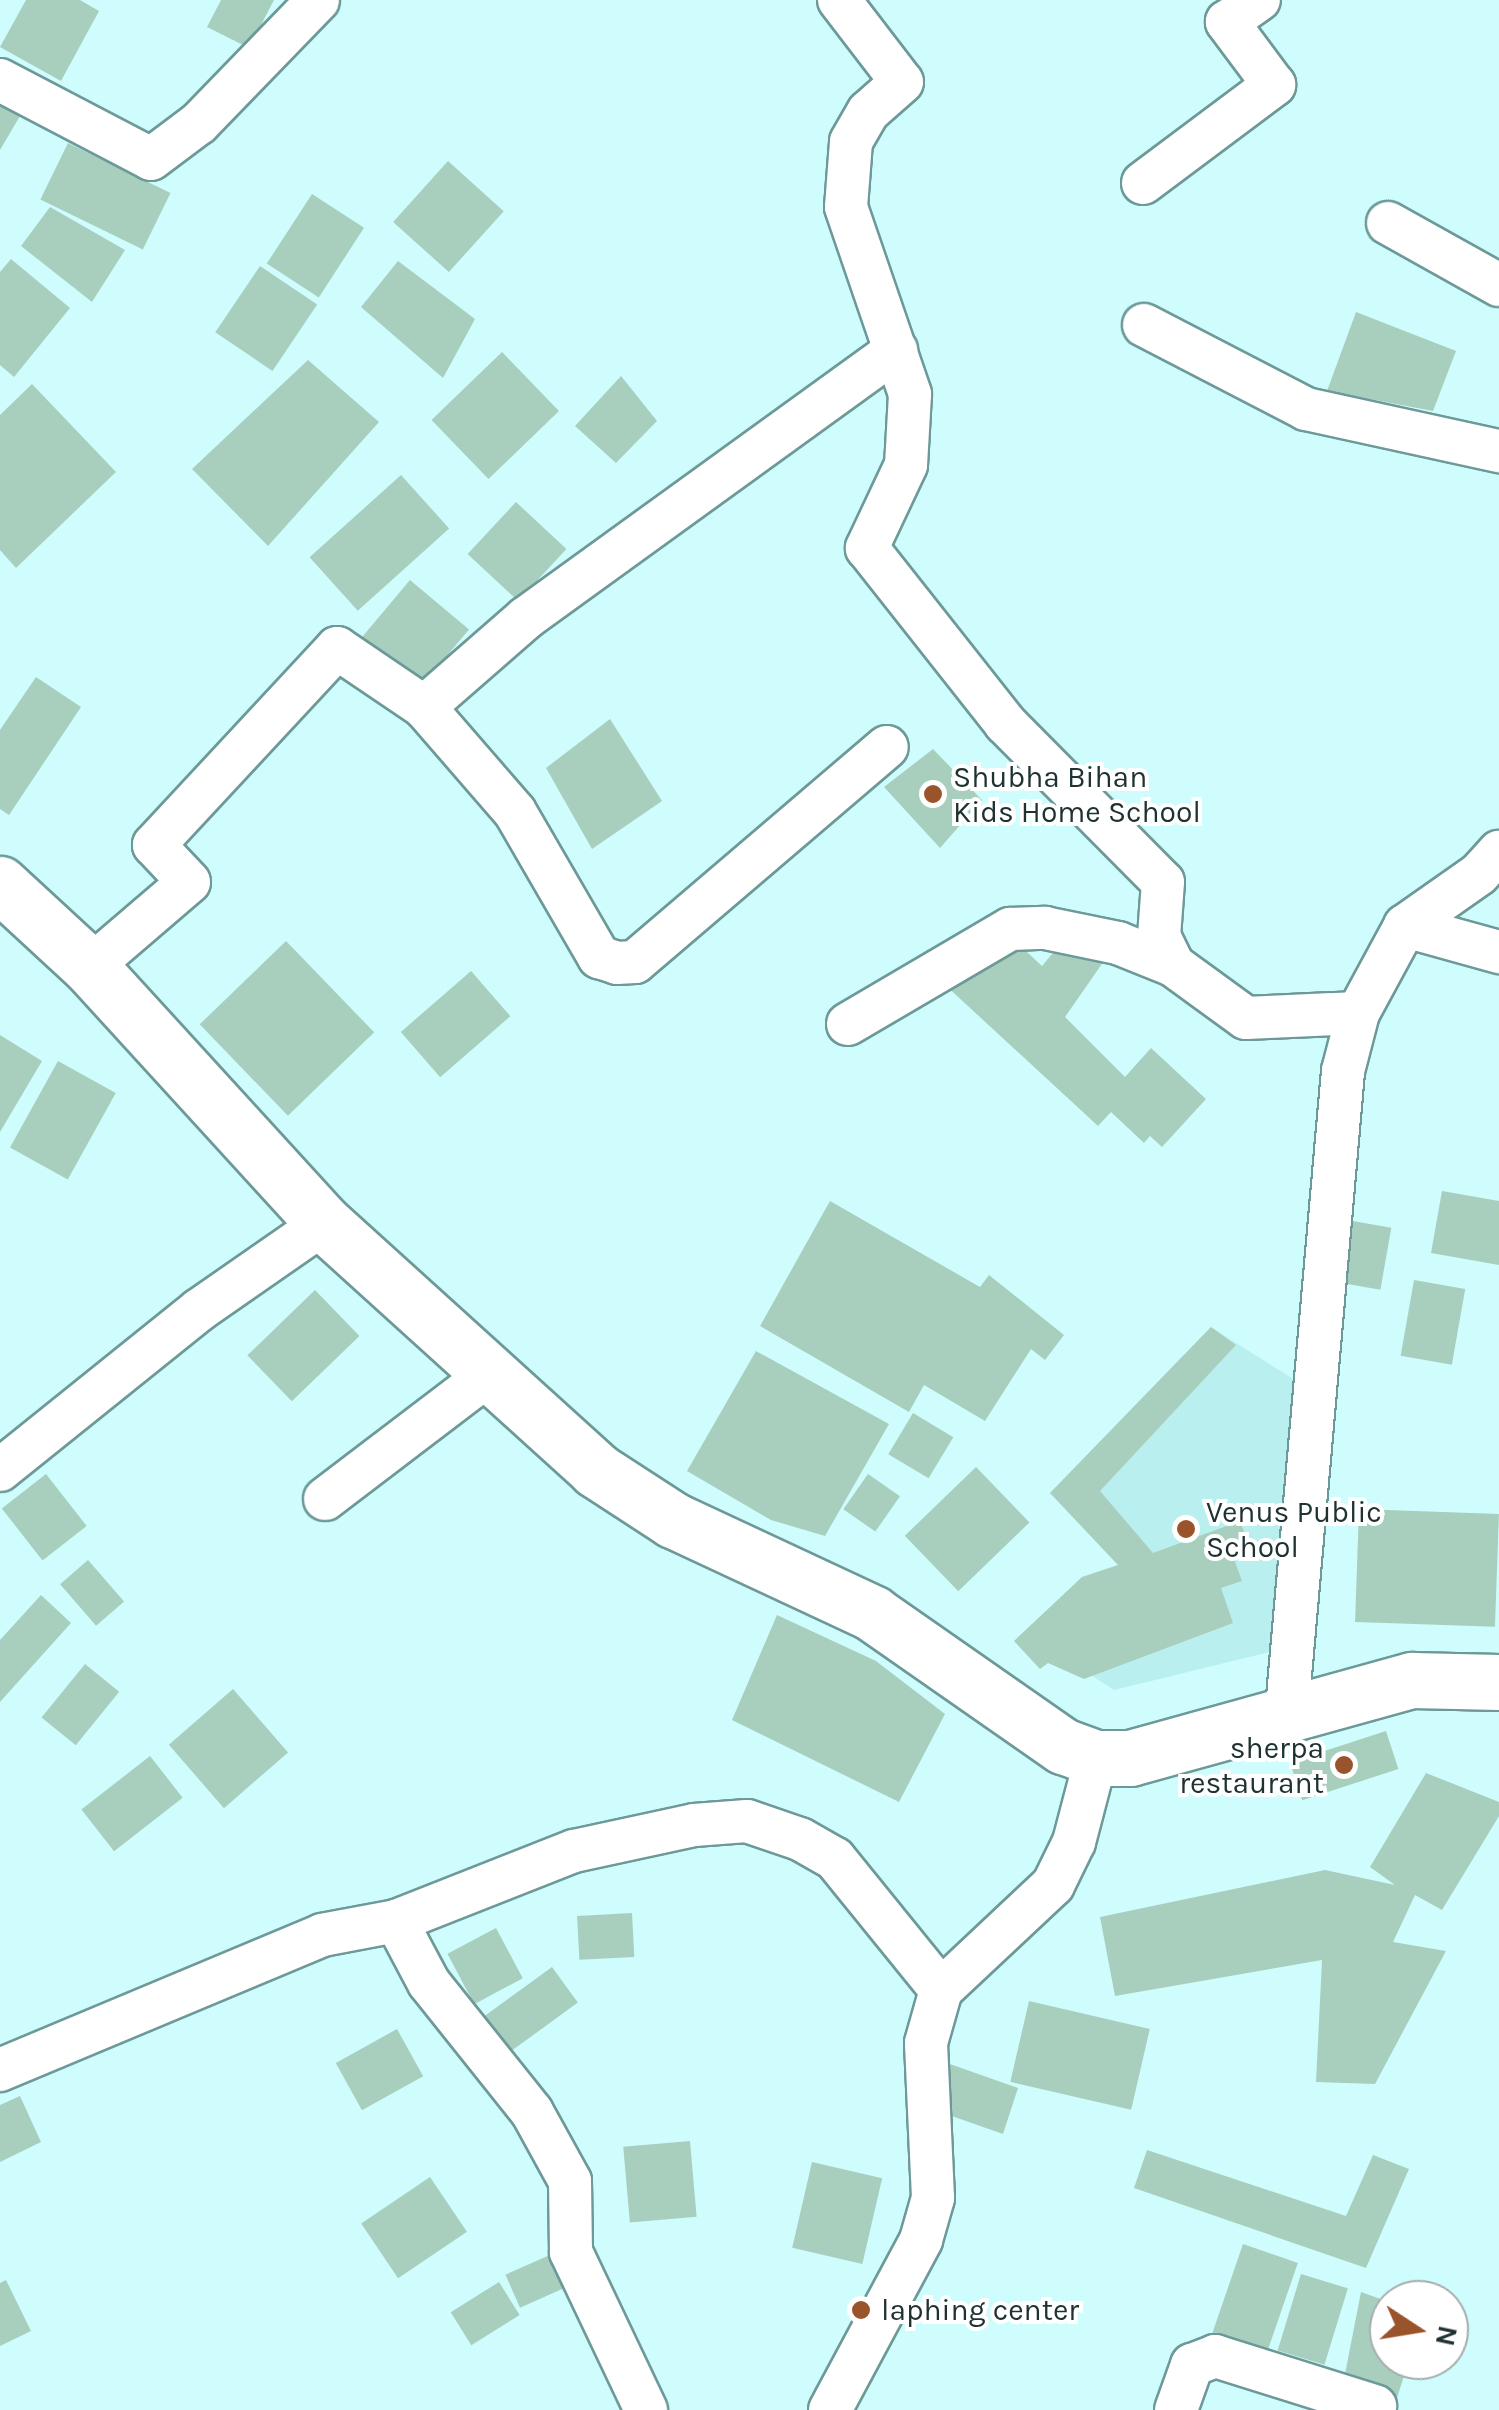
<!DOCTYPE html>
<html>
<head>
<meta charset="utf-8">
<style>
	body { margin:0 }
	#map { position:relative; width:1499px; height:2410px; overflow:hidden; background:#cffdfd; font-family:Karla,sans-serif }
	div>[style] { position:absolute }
	.built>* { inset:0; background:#b9f0ef }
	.building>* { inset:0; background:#a8cfbd; transform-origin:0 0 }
	.roads { filter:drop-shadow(2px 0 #6d9998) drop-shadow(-2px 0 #6d9998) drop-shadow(0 2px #6d9998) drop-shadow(0 -2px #6d9998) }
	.minor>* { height:42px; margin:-21px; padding:0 21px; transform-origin:21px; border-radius:21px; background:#fff }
	.secondary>* { height:55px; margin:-27.5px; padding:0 27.5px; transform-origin:27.5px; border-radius:27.5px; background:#fff }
	.dots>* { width:28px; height:28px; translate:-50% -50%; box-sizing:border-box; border:5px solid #fff; border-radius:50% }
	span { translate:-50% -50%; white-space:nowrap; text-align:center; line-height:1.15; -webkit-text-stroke:8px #fff; paint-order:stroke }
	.poi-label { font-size:30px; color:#1f3131 }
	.left { translate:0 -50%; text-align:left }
	.right { translate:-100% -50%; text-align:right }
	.north { position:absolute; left:1369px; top:2280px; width:100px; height:100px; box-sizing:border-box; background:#fff; border:2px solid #a5adad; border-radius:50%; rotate:102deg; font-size:28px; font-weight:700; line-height:40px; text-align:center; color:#1f3131 }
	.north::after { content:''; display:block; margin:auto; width:35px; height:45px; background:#9a542b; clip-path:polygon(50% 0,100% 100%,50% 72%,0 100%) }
</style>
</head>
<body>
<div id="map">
	<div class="built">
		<i style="clip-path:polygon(1211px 1327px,1301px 1384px,1278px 1650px,1114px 1690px,1047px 1647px,1118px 1565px,1050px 1493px)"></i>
	</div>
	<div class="building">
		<i style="clip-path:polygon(26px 0,80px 0,99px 11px,61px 81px,0 47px)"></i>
		<i style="clip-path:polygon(221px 0,274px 0,249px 48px,207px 27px)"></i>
		<i style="clip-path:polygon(0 89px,27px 104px,0 150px)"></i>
		<i style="left:68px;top:143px;width:114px;height:63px;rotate:26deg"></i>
		<i style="left:448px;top:161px;width:75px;height:82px;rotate:42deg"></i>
		<i style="left:312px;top:194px;width:62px;height:83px;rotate:33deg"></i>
		<i style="clip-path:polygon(50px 207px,125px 250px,92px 302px,21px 246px)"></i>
		<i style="clip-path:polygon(11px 259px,70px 308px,14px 377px,0 365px,0 272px)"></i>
		<i style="clip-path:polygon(398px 261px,475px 319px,443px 378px,361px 307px)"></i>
		<i style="left:260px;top:266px;width:69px;height:80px;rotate:34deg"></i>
		<i style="clip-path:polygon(1356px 312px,1456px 351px,1433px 411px,1327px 391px)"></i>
		<i style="left:502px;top:352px;width:82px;height:98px;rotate:46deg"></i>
		<i style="clip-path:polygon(308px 360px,379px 422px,268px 546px,192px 469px)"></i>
		<i style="clip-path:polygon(621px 376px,657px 421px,616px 463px,575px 426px)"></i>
		<i style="clip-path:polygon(32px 384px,116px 472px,16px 568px,0 550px,0 415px)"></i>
		<i style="left:401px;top:475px;width:72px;height:123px;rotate:48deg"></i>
		<i style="left:516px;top:502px;width:69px;height:71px;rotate:43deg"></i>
		<i style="left:410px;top:580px;width:77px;height:80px;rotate:40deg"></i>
		<i style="clip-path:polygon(36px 677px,81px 707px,9px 815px,0 809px,0 730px)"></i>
		<i style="clip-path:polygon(610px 719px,662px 801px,592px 849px,546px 768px)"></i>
		<i style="clip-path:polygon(933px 749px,982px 800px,940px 848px,884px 787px)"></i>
		<i style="clip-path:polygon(1014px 940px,1042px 966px,1062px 942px,1106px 958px,1065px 1017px,1125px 1077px,1151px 1048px,1206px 1099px,1162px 1147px,1150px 1136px,1144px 1143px,1111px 1112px,1098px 1126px,943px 983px)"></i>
		<i style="left:286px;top:941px;width:127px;height:120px;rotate:46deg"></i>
		<i style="left:471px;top:971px;width:60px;height:93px;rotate:49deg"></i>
		<i style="clip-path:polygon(0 1035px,42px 1061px,0 1132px)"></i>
		<i style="left:58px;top:1061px;width:66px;height:99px;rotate:29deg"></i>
		<i style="clip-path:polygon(1442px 1191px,1499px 1201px,1499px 1265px,1431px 1253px)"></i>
		<i style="clip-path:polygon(830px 1201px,980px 1287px,989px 1275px,1064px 1335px,1045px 1360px,1031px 1349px,985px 1421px,924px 1385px,909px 1412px,760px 1326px)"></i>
		<i style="left:1347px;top:1220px;width:45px;height:63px;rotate:10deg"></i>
		<i style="left:1414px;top:1280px;width:52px;height:77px;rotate:10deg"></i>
		<i style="left:315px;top:1290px;width:64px;height:94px;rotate:46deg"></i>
		<i style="clip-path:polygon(1211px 1327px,1236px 1345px,1100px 1491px,1153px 1553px,1240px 1521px,1251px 1550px,1233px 1556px,1242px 1581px,1221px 1588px,1233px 1623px,1084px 1679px,1048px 1663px,1040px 1669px,1014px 1641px,1082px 1577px,1118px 1565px,1050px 1493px)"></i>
		<i style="clip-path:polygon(756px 1351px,889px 1424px,825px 1536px,771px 1520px,687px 1471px)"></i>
		<i style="left:913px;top:1413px;width:47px;height:48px;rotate:31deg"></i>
		<i style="left:976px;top:1467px;width:77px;height:99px;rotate:46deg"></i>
		<i style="left:46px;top:1474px;width:66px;height:56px;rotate:52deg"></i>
		<i style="left:868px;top:1474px;width:39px;height:43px;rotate:35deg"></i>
		<i style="left:1359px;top:1509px;width:140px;height:113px;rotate:2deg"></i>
		<i style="left:88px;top:1560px;width:55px;height:37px;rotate:49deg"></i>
		<i style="clip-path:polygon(41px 1595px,71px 1623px,0 1702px,0 1640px)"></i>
		<i style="clip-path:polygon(777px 1615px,876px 1661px,945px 1714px,899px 1802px,732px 1720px)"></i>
		<i style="left:85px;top:1664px;width:44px;height:69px;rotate:39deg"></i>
		<i style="left:233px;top:1689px;width:84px;height:85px;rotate:49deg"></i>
		<i style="left:1386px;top:1731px;width:40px;height:101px;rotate:72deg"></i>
		<i style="left:150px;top:1756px;width:53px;height:87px;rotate:52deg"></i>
		<i style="clip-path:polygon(1426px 1773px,1499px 1802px,1499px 1816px,1442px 1910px,1415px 1895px,1393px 1942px,1446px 1951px,1375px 2084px,1316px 2082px,1322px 1960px,1115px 1996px,1100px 1917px,1325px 1870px,1395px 1885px,1370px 1867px)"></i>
		<i style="left:632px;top:1913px;width:44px;height:55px;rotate:87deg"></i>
		<i style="left:496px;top:1928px;width:57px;height:55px;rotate:62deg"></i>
		<i style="left:552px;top:1967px;width:44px;height:91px;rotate:54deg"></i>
		<i style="left:1029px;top:2001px;width:124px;height:83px;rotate:13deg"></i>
		<i style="left:397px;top:2029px;width:54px;height:70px;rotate:61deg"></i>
		<i style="clip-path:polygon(947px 2063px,1018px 2088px,1003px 2134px,946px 2114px)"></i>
		<i style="clip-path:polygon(20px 2096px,41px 2142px,0 2162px,0 2105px)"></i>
		<i style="left:690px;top:2141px;width:76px;height:67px;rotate:85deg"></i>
		<i style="clip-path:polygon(1147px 2150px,1346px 2216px,1373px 2155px,1409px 2169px,1366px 2268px,1134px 2188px)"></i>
		<i style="left:812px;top:2162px;width:72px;height:88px;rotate:13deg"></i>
		<i style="left:430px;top:2177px;width:66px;height:83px;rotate:56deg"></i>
		<i style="left:1243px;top:2244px;width:58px;height:94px;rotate:19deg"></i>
		<i style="left:552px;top:2254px;width:36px;height:51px;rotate:66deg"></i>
		<i style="left:1301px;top:2274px;width:49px;height:80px;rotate:17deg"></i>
		<i style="clip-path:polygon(6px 2280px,31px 2331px,0 2346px,0 2283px)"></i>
		<i style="left:499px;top:2282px;width:39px;height:57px;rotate:58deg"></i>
		<i style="clip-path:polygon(1361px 2292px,1389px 2302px,1389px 2360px,1409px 2360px,1397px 2398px,1345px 2374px)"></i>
	</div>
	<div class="roads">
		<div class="minor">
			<i style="left:839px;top:0;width:103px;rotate:52.5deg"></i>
			<i style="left:902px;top:82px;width:45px;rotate:138.6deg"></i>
			<i style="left:868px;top:112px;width:34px;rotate:120deg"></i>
			<i style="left:851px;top:142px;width:65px;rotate:94.4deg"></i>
			<i style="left:846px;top:207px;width:198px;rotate:71.1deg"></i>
			<i style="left:910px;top:394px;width:71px;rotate:93.2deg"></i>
			<i style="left:906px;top:465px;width:92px;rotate:115.2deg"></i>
			<i style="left:867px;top:548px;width:223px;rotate:51.7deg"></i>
			<i style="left:1005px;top:723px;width:224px;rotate:45.2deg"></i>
			<i style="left:1163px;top:882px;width:54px;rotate:94.2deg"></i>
			<i style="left:1159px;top:936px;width:32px;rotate:64deg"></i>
			<i style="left:0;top:80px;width:170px;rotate:27.6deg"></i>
			<i style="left:151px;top:159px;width:60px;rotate:-36.9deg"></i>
			<i style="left:199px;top:123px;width:171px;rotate:-45.9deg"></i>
			<i style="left:1143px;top:183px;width:164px;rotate:-36.8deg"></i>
			<i style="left:1274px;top:85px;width:79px;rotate:-126.7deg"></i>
			<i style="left:1227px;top:22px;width:39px;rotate:-35deg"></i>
			<i style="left:1388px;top:223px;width:127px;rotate:29.2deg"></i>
			<i style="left:1144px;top:325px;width:182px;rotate:27.4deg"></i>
			<i style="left:1306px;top:409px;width:198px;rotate:12.3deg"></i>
			<i style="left:424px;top:707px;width:135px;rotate:-41.1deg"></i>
			<i style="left:526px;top:618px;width:457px;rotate:-35.9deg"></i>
			<i style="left:1405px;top:926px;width:98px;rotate:15.5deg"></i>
			<i style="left:90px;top:967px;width:130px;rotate:-40.6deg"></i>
			<i style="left:189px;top:882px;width:51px;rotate:-133.4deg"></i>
			<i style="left:154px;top:845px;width:269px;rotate:-47.1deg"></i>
			<i style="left:337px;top:648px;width:105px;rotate:34.1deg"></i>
			<i style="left:424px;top:707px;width:139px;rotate:49.1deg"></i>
			<i style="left:515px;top:812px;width:168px;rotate:59.9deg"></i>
			<i style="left:599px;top:957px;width:19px;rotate:18deg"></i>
			<i style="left:617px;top:963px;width:18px;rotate:-3deg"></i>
			<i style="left:635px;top:962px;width:331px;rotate:-40.5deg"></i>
			<i style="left:848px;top:1024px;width:188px;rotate:-30.4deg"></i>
			<i style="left:1010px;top:929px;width:35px;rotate:-2deg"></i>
			<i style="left:1045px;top:928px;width:75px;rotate:11.6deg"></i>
			<i style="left:1118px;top:943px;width:59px;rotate:21.8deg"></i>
			<i style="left:1173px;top:965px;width:90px;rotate:36deg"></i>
			<i style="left:1246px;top:1018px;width:112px;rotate:-2.6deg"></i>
			<i style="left:0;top:1470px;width:255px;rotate:-38.8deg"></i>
			<i style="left:199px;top:1310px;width:152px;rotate:-34.8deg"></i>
			<i style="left:325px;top:1499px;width:206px;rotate:-37.3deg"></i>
			<i style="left:1287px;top:1709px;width:640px;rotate:-84.98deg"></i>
			<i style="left:1343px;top:1071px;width:60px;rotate:-75.5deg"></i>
			<i style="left:1358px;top:1013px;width:99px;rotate:-61.6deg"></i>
			<i style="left:1405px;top:926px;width:90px;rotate:-35.1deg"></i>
			<i style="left:1479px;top:874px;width:30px;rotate:-48deg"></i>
			<i style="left:396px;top:1921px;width:191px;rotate:-21.5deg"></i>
			<i style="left:574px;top:1851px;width:123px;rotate:-12.2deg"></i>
			<i style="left:694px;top:1825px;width:53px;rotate:-4.3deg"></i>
			<i style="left:747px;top:1821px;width:56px;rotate:18.8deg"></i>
			<i style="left:800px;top:1839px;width:40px;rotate:29.7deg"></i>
			<i style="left:835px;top:1859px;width:169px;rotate:51deg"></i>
			<i style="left:0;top:2070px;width:349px;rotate:-22.7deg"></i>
			<i style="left:322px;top:1935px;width:75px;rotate:-10.7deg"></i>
			<i style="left:396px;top:1921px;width:70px;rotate:62deg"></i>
			<i style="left:429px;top:1983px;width:165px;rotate:51.4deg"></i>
			<i style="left:532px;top:2112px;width:79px;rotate:61.2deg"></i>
			<i style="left:570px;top:2181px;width:71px;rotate:89.2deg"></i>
			<i style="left:571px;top:2252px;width:175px;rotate:64.6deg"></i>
			<i style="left:830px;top:2410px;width:193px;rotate:-61.8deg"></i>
			<i style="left:921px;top:2240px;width:44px;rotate:-74.1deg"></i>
			<i style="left:933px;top:2198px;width:155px;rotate:-92.6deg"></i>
			<i style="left:926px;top:2043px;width:55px;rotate:-74.2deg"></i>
			<i style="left:941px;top:1990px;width:154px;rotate:-43.2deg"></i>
			<i style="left:1053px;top:1885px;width:48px;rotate:-64deg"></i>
			<i style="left:1074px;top:1842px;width:87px;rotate:-75.3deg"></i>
			<i style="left:1176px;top:2410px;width:48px;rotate:-70.4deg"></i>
			<i style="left:1192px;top:2365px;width:25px;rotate:-21deg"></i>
			<i style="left:1215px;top:2356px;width:168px;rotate:17.4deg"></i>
		</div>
		<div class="secondary">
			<i style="left:0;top:884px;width:122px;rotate:42.7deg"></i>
			<i style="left:90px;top:967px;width:347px;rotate:47.6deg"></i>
			<i style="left:324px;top:1223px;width:367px;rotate:42.2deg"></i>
			<i style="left:596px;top:1470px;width:92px;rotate:33deg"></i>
			<i style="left:673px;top:1520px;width:220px;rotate:25deg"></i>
			<i style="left:872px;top:1613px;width:233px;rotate:34.9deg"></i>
			<i style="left:1063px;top:1746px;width:35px;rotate:20deg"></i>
			<i style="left:1096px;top:1758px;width:34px"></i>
			<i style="left:1130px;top:1758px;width:293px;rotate:-15.5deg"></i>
			<i style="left:1412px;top:1680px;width:87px;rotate:1.3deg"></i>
		</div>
	</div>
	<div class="dots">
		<i style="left:933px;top:794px;background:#9a542b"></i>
		<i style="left:1186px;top:1529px;background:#9a542b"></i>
		<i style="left:1344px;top:1765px;background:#9a542b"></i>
		<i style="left:861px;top:2310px;background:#9a542b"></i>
	</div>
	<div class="poi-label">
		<span class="left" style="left:953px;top:794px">Shubha Bihan<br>Kids Home School</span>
		<span class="left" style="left:1206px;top:1529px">Venus Public<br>School</span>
		<span class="right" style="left:1324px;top:1765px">sherpa<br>restaurant</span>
		<span class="left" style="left:881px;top:2310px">laphing center</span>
	</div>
	<div class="north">N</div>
</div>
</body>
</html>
